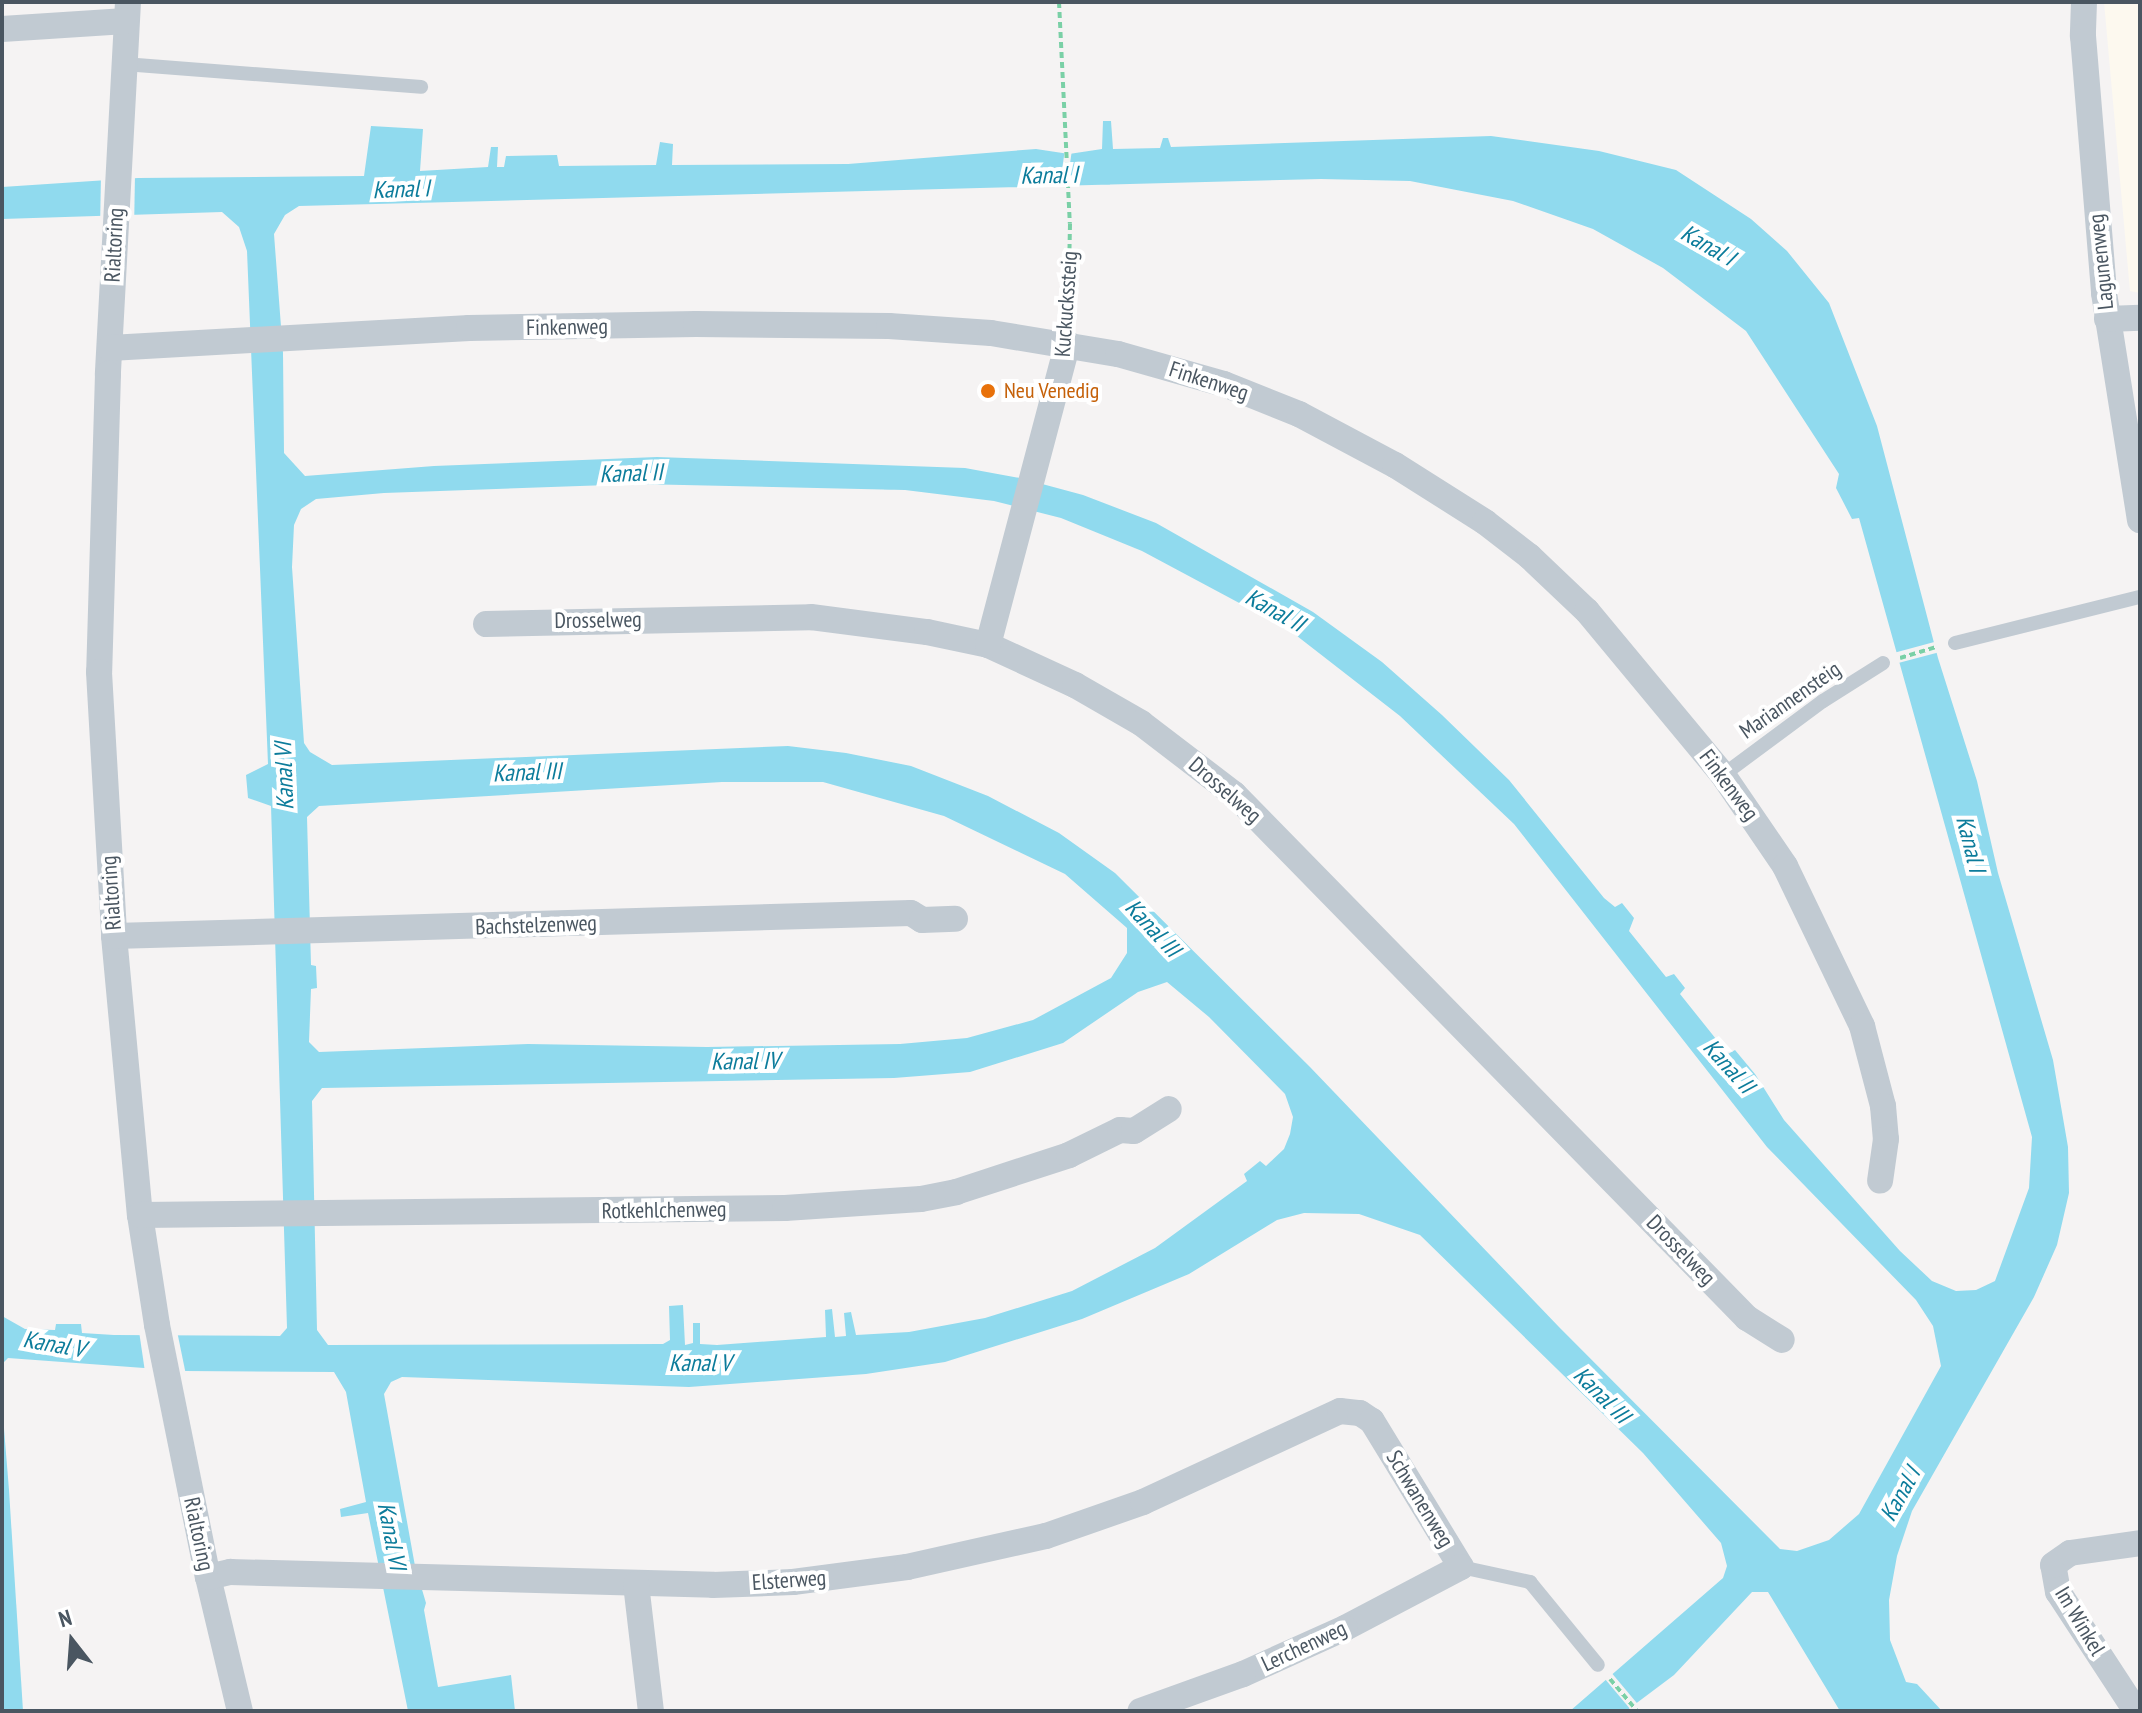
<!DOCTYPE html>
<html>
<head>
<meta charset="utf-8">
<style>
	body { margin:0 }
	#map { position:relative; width:2142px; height:1713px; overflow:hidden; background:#f5f3f3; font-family:"PT Sans Narrow",sans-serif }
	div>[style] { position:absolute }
	.commercial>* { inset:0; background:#fdf9ef }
	.water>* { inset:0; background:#90daee }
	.pier>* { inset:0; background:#f5f3f3; transform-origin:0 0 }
	.path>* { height:4px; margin-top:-2px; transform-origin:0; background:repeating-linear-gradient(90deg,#7ad0a6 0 6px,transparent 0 10px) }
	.lane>* { height:14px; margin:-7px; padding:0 7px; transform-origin:7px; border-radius:7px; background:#c1cad2 }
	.street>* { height:26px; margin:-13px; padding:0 13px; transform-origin:13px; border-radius:13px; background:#c1cad2 }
	.dots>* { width:22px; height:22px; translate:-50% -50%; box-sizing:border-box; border:4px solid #fff; border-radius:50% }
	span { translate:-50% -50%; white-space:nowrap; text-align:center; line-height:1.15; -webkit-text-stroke:8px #fff; paint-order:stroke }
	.street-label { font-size:22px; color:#4a5661 }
	.food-label { font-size:22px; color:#c56008 }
	.left { translate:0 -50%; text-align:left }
	.water-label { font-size:24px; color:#0c7c9b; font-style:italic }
	.frame { position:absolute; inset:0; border:4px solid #4a5661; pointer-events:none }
	.north { position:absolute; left:32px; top:1601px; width:80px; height:80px; -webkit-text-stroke:6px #fff; paint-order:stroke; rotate:343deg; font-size:22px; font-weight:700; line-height:32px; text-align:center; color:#4a5661 }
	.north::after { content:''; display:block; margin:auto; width:28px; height:36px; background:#4a5661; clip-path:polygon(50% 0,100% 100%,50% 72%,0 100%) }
</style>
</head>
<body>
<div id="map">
	<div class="commercial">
		<i style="clip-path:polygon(2104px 2px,2140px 2px,2140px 293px,2130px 291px)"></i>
	</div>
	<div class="water">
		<i style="clip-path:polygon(evenodd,1103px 121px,1111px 121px,1113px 149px,1160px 148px,1163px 138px,1168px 138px,1171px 147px,1491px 136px,1599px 151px,1676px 170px,1751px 219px,1787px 251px,1829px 303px,1877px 426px,1938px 658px,1977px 781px,1998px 873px,2053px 1060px,2068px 1147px,2069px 1193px,2057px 1245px,2034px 1297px,1912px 1511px,1897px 1556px,1889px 1600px,1890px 1640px,1906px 1682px,1917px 1684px,1942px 1711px,1840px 1711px,1768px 1592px,1752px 1592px,1674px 1675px,1626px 1711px,1570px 1711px,1723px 1578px,1727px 1566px,1721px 1543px,1643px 1453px,1420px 1235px,1359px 1214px,1304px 1213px,1277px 1220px,1189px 1274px,1082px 1319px,945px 1362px,866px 1374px,689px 1387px,402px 1377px,391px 1382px,384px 1394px,415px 1566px,426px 1603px,424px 1610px,438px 1687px,511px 1675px,515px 1711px,408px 1711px,368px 1513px,341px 1517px,340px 1509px,366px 1502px,346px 1392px,334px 1372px,185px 1371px,8px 1358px,2px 1364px,2px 1316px,25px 1329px,55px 1330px,56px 1324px,81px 1324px,82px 1333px,114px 1335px,280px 1336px,287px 1328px,271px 806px,248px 798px,246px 775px,268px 764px,247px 251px,239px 227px,222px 212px,2px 219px,2px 187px,138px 178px,364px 176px,371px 126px,423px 129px,420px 171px,488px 167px,491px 147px,498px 147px,497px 167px,504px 167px,506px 156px,557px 155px,559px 166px,656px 165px,660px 142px,673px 144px,672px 165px,848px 164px,1036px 149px,1069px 154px,1102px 149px,1103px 121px,1321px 179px,1410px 181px,1513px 201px,1593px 229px,1663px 268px,1746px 331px,1839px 474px,1836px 488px,1852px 519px,1859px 518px,2032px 1137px,2029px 1188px,1995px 1281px,1976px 1290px,1956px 1291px,1932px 1281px,1900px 1251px,1784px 1120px,1755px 1074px,1735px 1050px,1728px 1054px,1680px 994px,1685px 988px,1674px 974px,1666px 977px,1629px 931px,1634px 918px,1622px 903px,1615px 907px,1604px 898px,1509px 780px,1442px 715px,1382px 662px,1313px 612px,1156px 523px,1083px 495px,1020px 478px,965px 468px,657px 457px,434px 466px,305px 476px,284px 453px,283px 353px,274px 234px,285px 215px,299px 206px,1321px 179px,1103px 121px,637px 484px,905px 490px,994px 501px,1061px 518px,1142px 551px,1288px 629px,1400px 716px,1514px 824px,1767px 1147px,1916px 1300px,1933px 1326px,1941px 1366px,1859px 1514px,1829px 1540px,1797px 1551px,1780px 1549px,1559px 1327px,1310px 1067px,1115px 873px,1059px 833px,988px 796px,911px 766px,846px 753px,788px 746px,332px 765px,310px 752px,304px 743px,292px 567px,294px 525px,301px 509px,316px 499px,384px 493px,637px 484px,1103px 121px,722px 782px,823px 782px,944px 816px,1065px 874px,1127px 928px,1127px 953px,1111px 978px,1033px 1020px,967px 1038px,900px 1044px,707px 1047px,528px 1044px,319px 1052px,309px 1042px,311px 989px,317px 988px,316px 966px,311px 965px,307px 817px,319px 806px,722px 782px,1103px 121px,1167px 982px,1209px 1017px,1285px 1094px,1293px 1117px,1290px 1134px,1284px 1149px,1266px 1166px,1260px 1161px,1244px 1174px,1247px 1181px,1155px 1248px,1072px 1291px,985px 1318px,909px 1332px,856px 1335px,851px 1312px,844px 1313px,846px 1336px,835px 1337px,832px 1309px,825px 1310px,826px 1337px,717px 1345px,700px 1344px,700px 1323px,693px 1323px,693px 1343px,685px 1345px,683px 1305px,669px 1306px,670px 1340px,663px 1344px,328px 1345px,317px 1330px,312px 1101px,322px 1088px,894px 1078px,970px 1072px,1063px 1043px,1138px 992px,1167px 982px)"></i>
		<i style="clip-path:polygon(2px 1404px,9px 1490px,23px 1711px,2px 1711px)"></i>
	</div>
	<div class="pier">
		<i style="left:1065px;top:149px;width:7px;height:40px;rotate:8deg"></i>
		<i style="left:135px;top:174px;width:45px;height:34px;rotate:91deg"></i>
		<i style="left:1938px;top:641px;width:11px;height:47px;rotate:75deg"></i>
		<i style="clip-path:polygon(139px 1331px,177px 1331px,186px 1375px,145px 1372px)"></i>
		<i style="left:1610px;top:1671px;width:45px;height:9px;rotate:50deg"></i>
	</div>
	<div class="path">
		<i style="left:1059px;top:2px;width:222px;rotate:87.2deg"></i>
		<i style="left:1070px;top:224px;width:97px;rotate:91.2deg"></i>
		<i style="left:1900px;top:658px;width:39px;rotate:-17deg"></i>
		<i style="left:1610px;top:1679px;width:42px;rotate:49.8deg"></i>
	</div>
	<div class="lane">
		<i style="left:124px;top:64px;width:298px;rotate:4.4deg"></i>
		<i style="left:1955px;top:643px;width:191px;rotate:-14deg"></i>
		<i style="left:1723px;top:775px;width:124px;rotate:-36.5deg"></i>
		<i style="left:1823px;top:701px;width:71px;rotate:-32.3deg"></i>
		<i style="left:1461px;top:1567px;width:71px;rotate:12.3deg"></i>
		<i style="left:1530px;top:1582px;width:107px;rotate:50.7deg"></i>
	</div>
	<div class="street">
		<i style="left:128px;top:2px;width:373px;rotate:93.1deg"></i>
		<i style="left:108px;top:374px;width:298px;rotate:91.7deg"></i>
		<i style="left:99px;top:672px;width:264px;rotate:86.7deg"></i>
		<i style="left:114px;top:936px;width:280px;rotate:84.7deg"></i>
		<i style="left:140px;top:1215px;width:111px;rotate:81.2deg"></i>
		<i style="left:157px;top:1325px;width:257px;rotate:78.6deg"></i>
		<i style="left:208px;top:1577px;width:138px;rotate:76.6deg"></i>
		<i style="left:2084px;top:2px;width:34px;rotate:92deg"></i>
		<i style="left:2083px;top:36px;width:258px;rotate:85.3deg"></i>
		<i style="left:2104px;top:293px;width:230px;rotate:81deg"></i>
		<i style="left:2px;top:29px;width:124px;rotate:-3.7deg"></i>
		<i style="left:2107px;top:319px;width:33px;rotate:-2deg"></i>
		<i style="left:110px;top:348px;width:360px;rotate:-3.2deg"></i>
		<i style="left:469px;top:328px;width:227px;rotate:-1deg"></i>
		<i style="left:696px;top:324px;width:193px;rotate:0.6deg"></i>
		<i style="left:889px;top:326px;width:102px;rotate:3.9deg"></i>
		<i style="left:991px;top:333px;width:129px;rotate:9.4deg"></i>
		<i style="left:1118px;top:354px;width:110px;rotate:15.8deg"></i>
		<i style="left:1224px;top:384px;width:81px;rotate:21.8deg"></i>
		<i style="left:1299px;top:414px;width:109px;rotate:28deg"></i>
		<i style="left:1395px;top:465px;width:107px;rotate:32.3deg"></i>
		<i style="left:1485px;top:522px;width:56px;rotate:37.7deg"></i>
		<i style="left:1529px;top:556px;width:80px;rotate:43.5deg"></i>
		<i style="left:1587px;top:611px;width:213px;rotate:50.3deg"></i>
		<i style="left:1723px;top:775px;width:110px;rotate:55.7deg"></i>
		<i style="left:1785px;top:866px;width:178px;rotate:64.3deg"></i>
		<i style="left:1862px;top:1026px;width:83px;rotate:75.3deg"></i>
		<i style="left:1883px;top:1106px;width:33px;rotate:85deg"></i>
		<i style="left:1886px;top:1139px;width:42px;rotate:98.1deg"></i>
		<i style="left:486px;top:624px;width:325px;rotate:-1.2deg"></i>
		<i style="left:811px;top:617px;width:117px;rotate:7.4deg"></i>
		<i style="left:927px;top:632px;width:62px;rotate:12deg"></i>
		<i style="left:988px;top:645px;width:96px;rotate:24.7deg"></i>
		<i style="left:1075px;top:685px;width:76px;rotate:29.9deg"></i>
		<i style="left:1141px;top:723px;width:117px;rotate:37.4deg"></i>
		<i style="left:1234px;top:794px;width:733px;rotate:45.61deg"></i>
		<i style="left:1747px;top:1318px;width:41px;rotate:32.2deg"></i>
		<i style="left:988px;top:645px;width:312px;rotate:-75.2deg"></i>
		<i style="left:114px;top:936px;width:797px;rotate:-1.65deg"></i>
		<i style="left:911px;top:913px;width:13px;rotate:32deg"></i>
		<i style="left:922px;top:920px;width:33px;rotate:-2deg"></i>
		<i style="left:140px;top:1215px;width:645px;rotate:-0.62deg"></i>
		<i style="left:785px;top:1208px;width:136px;rotate:-3.8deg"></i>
		<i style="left:921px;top:1199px;width:36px;rotate:-11deg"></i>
		<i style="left:956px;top:1192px;width:119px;rotate:-18.1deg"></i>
		<i style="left:1069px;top:1155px;width:57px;rotate:-26.1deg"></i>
		<i style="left:1120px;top:1130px;width:14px;rotate:4deg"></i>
		<i style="left:1134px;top:1131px;width:41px;rotate:-32.2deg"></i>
		<i style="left:208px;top:1577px;width:23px;rotate:-13deg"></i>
		<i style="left:230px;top:1572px;width:483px;rotate:1.5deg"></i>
		<i style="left:713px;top:1585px;width:80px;rotate:-2.1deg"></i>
		<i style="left:793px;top:1582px;width:115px;rotate:-7.5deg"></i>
		<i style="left:907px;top:1567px;width:142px;rotate:-12.6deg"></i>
		<i style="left:1046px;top:1536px;width:103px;rotate:-19.3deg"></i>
		<i style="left:1143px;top:1502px;width:217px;rotate:-24.8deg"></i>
		<i style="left:1340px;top:1411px;width:20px;rotate:6deg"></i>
		<i style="left:1360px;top:1413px;width:14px;rotate:34deg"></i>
		<i style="left:1372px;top:1421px;width:171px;rotate:58.6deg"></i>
		<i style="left:1461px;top:1567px;width:131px;rotate:152.3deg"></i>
		<i style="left:1345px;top:1628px;width:112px;rotate:155.7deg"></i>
		<i style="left:1243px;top:1674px;width:109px;rotate:160.2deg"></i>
		<i style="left:636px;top:1584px;width:128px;rotate:83.3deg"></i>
		<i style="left:2136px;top:1711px;width:142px;rotate:-123.2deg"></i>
		<i style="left:2058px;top:1592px;width:27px;rotate:-100deg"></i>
		<i style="left:2053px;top:1565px;width:21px;rotate:-35deg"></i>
		<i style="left:2070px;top:1553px;width:71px;rotate:-8.1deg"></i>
	</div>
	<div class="dots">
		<i style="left:988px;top:391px;background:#e8710a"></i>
	</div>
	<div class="street-label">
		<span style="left:114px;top:245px;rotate:-87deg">Rialtoring</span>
		<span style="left:2101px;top:262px;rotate:-96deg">Lagunenweg</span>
		<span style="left:1066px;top:304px;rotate:-86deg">Kuckuckssteig</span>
		<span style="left:567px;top:327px;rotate:-1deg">Finkenweg</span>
		<span style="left:1209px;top:381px;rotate:18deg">Finkenweg</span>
		<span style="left:598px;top:620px;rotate:-1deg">Drosselweg</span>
		<span style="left:1790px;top:700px;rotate:-35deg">Mariannensteig</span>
		<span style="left:1729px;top:785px;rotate:53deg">Finkenweg</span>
		<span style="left:1225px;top:790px;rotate:41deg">Drosselweg</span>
		<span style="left:111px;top:893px;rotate:-94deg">Rialtoring</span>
		<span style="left:536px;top:925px;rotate:-2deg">Bachstelzenweg</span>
		<span style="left:664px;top:1210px;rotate:-1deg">Rotkehlchenweg</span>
		<span style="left:1681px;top:1250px;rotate:46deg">Drosselweg</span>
		<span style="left:1420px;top:1499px;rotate:59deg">Schwanenweg</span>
		<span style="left:199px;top:1534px;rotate:78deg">Rialtoring</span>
		<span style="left:789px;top:1580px;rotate:-4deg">Elsterweg</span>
		<span style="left:2080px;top:1621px;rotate:59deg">Im Winkel</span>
		<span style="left:1304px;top:1646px;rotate:-25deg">Lerchenweg</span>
	</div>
	<div class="food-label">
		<span class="left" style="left:1004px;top:391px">Neu Venedig</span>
	</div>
	<div class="water-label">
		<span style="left:1049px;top:175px;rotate:-1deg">Kanal I</span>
		<span style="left:401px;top:189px;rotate:-2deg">Kanal I</span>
		<span style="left:1708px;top:245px;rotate:30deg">Kanal I</span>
		<span style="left:631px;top:473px;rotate:-2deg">Kanal II</span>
		<span style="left:1275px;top:610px;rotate:29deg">Kanal II</span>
		<span style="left:527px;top:772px;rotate:-2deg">Kanal III</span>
		<span style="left:284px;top:776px;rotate:-92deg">Kanal VI</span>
		<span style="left:1971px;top:844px;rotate:76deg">Kanal I</span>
		<span style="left:1153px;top:928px;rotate:47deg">Kanal III</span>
		<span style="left:745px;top:1061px;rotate:-1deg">Kanal IV</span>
		<span style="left:1729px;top:1066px;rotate:48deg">Kanal II</span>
		<span style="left:54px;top:1344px;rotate:10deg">Kanal V</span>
		<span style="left:700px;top:1363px">Kanal V</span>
		<span style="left:1602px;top:1395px;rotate:45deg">Kanal III</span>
		<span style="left:1900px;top:1494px;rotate:-61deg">Kanal I</span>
		<span style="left:392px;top:1536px;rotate:79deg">Kanal VI</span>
	</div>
	<div class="frame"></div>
	<div class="north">N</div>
</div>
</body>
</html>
